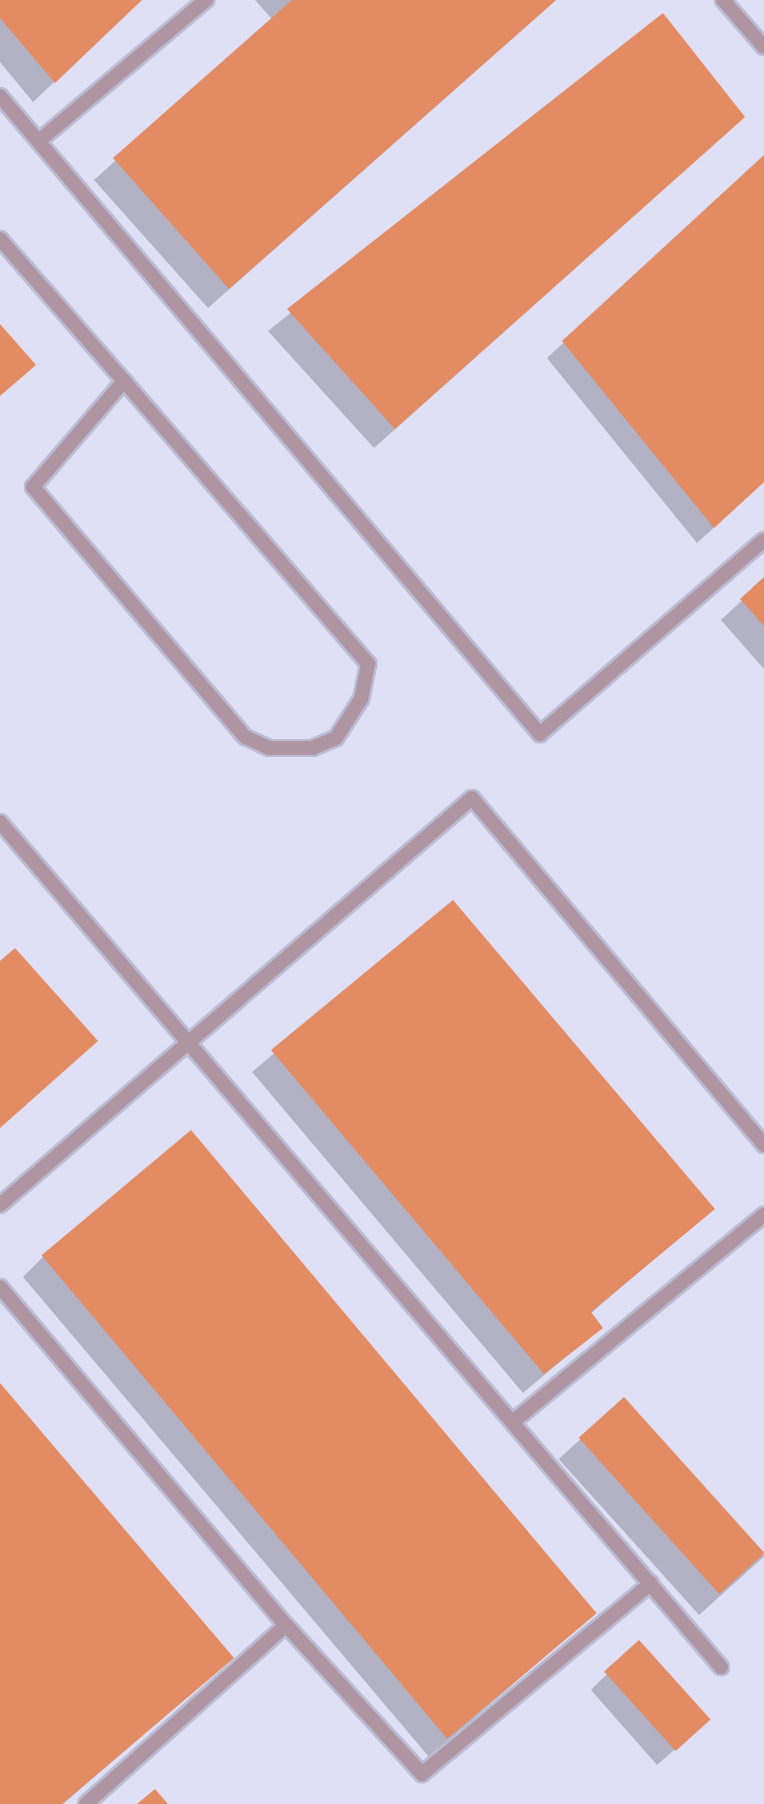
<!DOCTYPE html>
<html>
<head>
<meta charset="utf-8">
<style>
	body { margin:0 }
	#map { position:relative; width:764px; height:1804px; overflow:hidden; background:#dfdff6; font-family:Poppins,sans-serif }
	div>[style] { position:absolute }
	.shadow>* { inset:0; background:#0003; transform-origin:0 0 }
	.building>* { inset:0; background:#e38b62; transform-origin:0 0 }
	.roads { filter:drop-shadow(2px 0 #bbbbd2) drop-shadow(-2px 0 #bbbbd2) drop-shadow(0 2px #bbbbd2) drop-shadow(0 -2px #bbbbd2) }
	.service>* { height:14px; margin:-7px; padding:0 7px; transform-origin:7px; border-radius:7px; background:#af95a2 }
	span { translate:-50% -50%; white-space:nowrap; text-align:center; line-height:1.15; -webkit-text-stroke:6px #dfdff6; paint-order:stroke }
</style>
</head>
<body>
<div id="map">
	<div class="shadow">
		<i style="clip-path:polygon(0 0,141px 0,33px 102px,0 62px)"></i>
		<i style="clip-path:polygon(255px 0,556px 0,208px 308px,94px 180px,272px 19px)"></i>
		<i style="clip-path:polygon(662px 15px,722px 137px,374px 448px,268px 331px)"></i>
		<i style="clip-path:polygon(764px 157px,764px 482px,697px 543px,547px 358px)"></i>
		<i style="clip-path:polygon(764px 580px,764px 669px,721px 620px)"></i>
		<i style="clip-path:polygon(453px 903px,712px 1209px,590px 1314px,601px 1327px,523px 1393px,252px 1072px)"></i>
		<i style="clip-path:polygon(43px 1257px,596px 1612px,429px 1757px,23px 1277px)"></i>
		<i style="clip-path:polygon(0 1385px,232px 1658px,63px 1804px,0 1804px)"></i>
		<i style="left:624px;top:1400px;width:210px;height:88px;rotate:48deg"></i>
		<i style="clip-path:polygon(639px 1642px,691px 1735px,657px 1765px,591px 1690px)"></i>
	</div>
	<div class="building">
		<i style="clip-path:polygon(0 0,142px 0,55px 83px,0 18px)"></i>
		<i style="clip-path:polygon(292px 0,556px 0,229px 289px,113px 158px)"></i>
		<i style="clip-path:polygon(663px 13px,745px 117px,395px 429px,287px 309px)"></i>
		<i style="clip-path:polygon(764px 155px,764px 482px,714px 528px,562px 341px)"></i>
		<i style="clip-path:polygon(0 324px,36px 365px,0 396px)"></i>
		<i style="clip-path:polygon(764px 577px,764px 626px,740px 599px)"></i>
		<i style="clip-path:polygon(453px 900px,715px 1209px,591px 1312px,603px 1328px,544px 1374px,271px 1050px)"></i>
		<i style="clip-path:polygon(15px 948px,98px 1041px,0 1128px,0 961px)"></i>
		<i style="left:191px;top:1130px;width:631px;height:195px;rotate:50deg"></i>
		<i style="clip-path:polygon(0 1383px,234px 1658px,62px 1804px,0 1804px)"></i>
		<i style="left:624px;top:1397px;width:210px;height:61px;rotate:48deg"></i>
		<i style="left:639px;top:1640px;width:107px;height:47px;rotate:48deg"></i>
		<i style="clip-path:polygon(155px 1789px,168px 1804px,137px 1804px)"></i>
	</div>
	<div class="roads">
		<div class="service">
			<i style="left:723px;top:0;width:62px;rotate:48.9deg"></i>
			<i style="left:0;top:96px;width:836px;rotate:49.76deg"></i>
			<i style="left:540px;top:734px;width:296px;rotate:-40.9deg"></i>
			<i style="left:39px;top:141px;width:219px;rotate:-40.2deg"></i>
			<i style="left:0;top:239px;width:189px;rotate:48.9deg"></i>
			<i style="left:124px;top:381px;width:374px;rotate:49.2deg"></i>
			<i style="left:368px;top:664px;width:36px;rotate:101deg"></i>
			<i style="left:361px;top:699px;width:46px;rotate:122.7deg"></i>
			<i style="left:336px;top:738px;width:25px;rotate:157deg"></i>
			<i style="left:313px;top:748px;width:44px;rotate:180deg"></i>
			<i style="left:269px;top:748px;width:26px;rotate:-155deg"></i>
			<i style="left:245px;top:737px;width:328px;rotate:-130.3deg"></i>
			<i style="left:33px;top:487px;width:140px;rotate:-49.4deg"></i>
			<i style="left:0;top:822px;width:1111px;rotate:49.53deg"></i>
			<i style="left:0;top:1205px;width:623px;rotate:-40.77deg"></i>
			<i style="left:472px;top:798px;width:454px;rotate:49.9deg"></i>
			<i style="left:0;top:1287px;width:443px;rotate:49.8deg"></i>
			<i style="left:515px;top:1420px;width:323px;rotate:-39.5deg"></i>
			<i style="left:86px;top:1804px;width:268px;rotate:-41.8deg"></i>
			<i style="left:286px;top:1625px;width:202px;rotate:47.6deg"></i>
			<i style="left:422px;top:1774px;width:298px;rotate:-39.8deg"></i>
		</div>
	</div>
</div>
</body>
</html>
